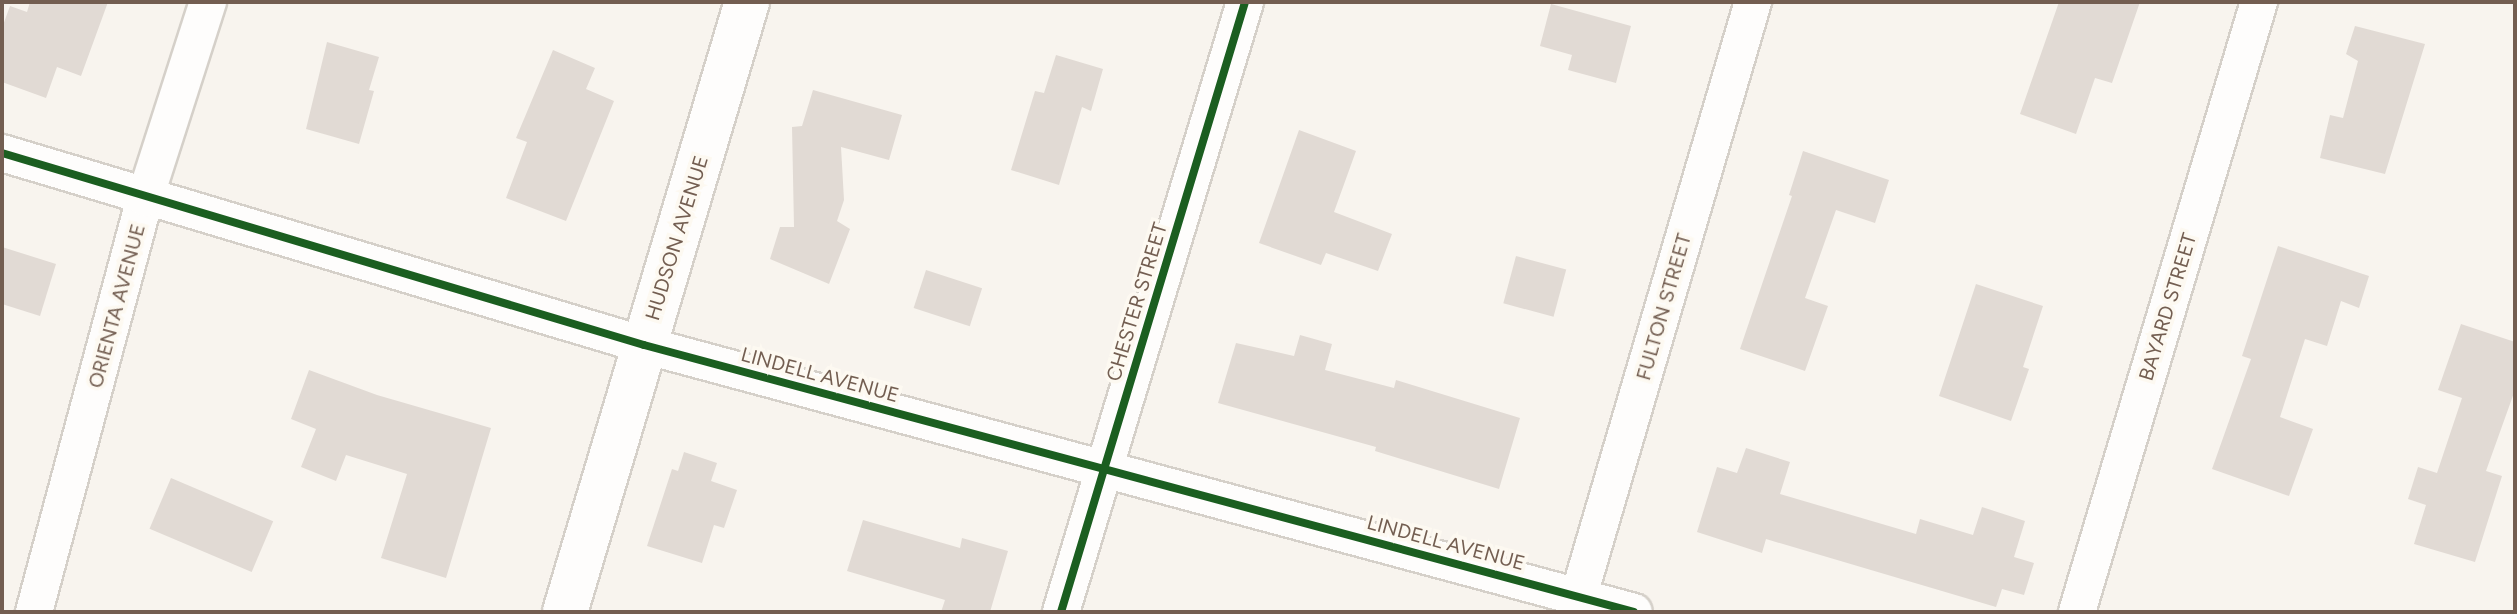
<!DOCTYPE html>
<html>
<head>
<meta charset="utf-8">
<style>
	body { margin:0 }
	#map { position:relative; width:2517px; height:614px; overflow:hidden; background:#f8f4ee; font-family:Figtree,sans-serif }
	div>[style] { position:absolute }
	.building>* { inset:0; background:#e1dad4; transform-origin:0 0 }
	.roads { filter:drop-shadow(2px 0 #d5d0c9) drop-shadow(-2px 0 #d5d0c9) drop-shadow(0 2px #d5d0c9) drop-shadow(0 -2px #d5d0c9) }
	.street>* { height:36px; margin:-18px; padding:0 18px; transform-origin:18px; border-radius:18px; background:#fefdfc }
	.secondary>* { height:44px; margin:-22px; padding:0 22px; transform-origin:22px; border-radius:22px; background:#fefdfc }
	.cycleway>* { height:8px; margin:-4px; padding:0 4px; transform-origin:4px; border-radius:4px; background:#1b5e20 }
	span { translate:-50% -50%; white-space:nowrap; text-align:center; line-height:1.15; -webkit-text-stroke:7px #fdf9f1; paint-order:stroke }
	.street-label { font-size:20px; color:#735e51 }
	.frame { position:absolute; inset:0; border:4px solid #735e51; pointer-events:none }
</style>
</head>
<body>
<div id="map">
	<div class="building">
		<i style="clip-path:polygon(30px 2px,108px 2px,81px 76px,57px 67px,46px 98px,2px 82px,2px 28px,10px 6px,27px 12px)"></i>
		<i style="clip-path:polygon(2059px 2px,2140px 2px,2112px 83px,2095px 78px,2076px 134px,2020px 114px)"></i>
		<i style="clip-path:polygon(1551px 4px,1631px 26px,1616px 83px,1568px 70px,1572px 55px,1540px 46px)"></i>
		<i style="clip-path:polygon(2355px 26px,2425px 44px,2385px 174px,2320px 158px,2330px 115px,2343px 118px,2358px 61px,2346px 54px)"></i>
		<i style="clip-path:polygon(327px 42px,379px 57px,369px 90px,374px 91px,359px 144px,306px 129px)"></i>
		<i style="clip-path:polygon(553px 50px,595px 68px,586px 89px,614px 101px,566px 221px,506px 198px,527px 142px,516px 138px)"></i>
		<i style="clip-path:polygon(1056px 55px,1103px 69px,1091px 111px,1082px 107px,1059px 185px,1011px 170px,1035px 91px,1044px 93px)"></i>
		<i style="clip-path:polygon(813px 90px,902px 115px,889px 160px,841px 147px,844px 200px,837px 221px,850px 229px,829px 284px,770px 259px,780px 227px,794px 227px,792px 127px,802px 126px)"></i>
		<i style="clip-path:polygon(1299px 130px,1356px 151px,1334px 212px,1392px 234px,1378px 271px,1326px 253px,1321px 265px,1259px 243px)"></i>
		<i style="clip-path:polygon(1803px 151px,1889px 180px,1875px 223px,1836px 210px,1805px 298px,1828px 306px,1805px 371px,1740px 349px,1792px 196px,1789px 195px)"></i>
		<i style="clip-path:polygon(2278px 246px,2369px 276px,2359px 308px,2341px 301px,2327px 346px,2305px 339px,2280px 417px,2313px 429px,2289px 496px,2212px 469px,2251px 359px,2242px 356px)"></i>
		<i style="clip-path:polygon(2px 247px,56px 264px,40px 316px,2px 304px)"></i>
		<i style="left:1516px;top:256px;width:52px;height:49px;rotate:15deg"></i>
		<i style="left:926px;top:270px;width:59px;height:40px;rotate:18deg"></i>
		<i style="clip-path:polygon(1976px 284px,2043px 306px,2023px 367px,2029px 369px,2011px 421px,1939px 396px)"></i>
		<i style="clip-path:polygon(2461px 324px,2515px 342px,2515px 390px,2486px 471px,2502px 476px,2475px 562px,2414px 544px,2426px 505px,2408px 499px,2418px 467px,2437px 473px,2462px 398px,2438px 390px)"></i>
		<i style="clip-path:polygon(1300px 335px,1332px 344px,1325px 370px,1394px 388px,1396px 380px,1520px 418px,1499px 489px,1375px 451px,1376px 447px,1218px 403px,1236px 343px,1294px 356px)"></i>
		<i style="clip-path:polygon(309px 370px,377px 395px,491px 428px,446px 578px,381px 558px,407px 474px,346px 455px,336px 481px,301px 467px,316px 429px,291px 419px)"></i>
		<i style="clip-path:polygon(1746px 448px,1790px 462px,1780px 494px,1916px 534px,1920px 519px,1973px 535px,1982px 507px,2025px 521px,2014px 557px,2034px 563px,2024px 595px,2002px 589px,1996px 607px,1766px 539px,1762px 553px,1697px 532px,1717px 467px,1737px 473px)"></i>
		<i style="clip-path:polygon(684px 452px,717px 463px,711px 481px,737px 490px,724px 528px,714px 525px,702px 563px,647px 546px,672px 469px,678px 471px)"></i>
		<i style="left:171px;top:478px;width:111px;height:55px;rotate:23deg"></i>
		<i style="clip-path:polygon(863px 520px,960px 548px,962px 538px,1008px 551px,990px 612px,941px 612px,945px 600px,847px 571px)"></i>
	</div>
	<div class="roads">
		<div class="street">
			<i style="left:2px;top:153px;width:670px;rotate:16.65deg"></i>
			<i style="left:644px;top:345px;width:1025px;rotate:15.09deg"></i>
			<i style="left:34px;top:612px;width:429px;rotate:-75deg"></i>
			<i style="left:145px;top:198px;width:206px;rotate:-72.2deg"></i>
			<i style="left:1061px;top:612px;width:637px;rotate:-73.21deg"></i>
			<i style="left:1574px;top:612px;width:636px;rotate:-73.65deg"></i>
			<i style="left:2077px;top:612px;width:637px;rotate:-73.39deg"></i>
		</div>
		<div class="secondary">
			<i style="left:565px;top:612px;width:637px;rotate:-73.39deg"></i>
		</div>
	</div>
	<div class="cycleway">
		<i style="left:2px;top:153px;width:670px;rotate:16.65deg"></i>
		<i style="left:644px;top:345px;width:1025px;rotate:15.09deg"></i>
		<i style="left:1061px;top:612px;width:637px;rotate:-73.21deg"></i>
	</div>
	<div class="street-label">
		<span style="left:677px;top:238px;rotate:-73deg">HUDSON AVENUE</span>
		<span style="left:1137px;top:302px;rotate:-73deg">CHESTER STREET</span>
		<span style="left:117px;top:306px;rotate:-75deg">ORIENTA AVENUE</span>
		<span style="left:1664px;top:307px;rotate:-74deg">FULTON STREET</span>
		<span style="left:2168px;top:307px;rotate:-73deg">BAYARD STREET</span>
		<span style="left:820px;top:375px;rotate:15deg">LINDELL AVENUE</span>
		<span style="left:1446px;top:543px;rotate:15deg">LINDELL AVENUE</span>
	</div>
	<div class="frame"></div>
</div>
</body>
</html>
